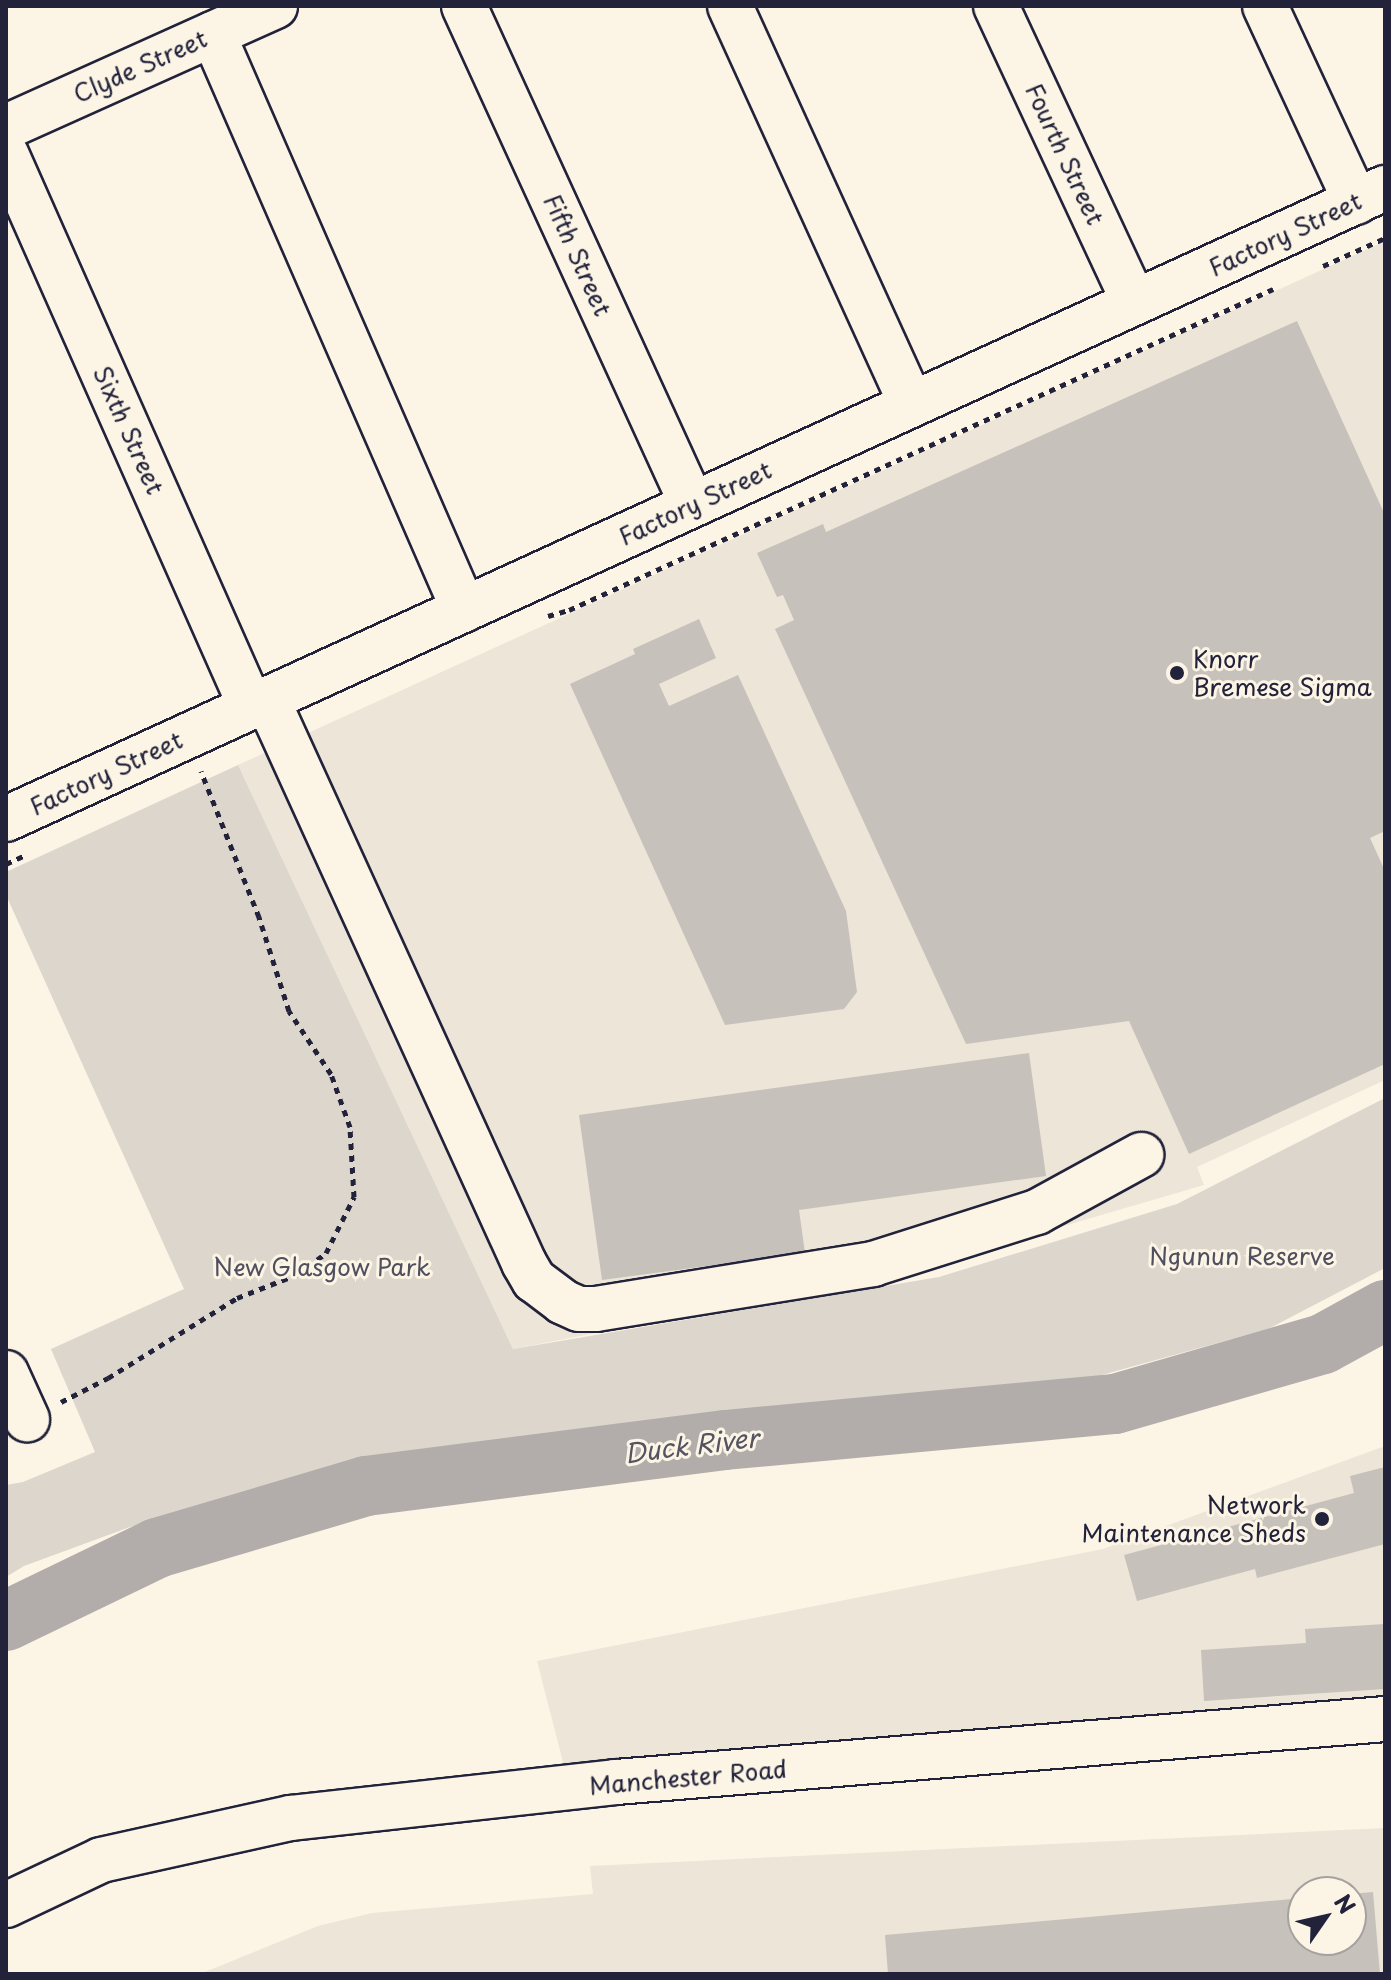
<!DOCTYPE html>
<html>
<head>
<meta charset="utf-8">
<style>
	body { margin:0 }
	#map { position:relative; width:1391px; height:1980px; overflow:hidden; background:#fcf5e5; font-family:"Playpen Sans",sans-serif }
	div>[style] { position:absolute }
	.built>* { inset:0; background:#ece5d8 }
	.green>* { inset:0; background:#dcd6cc }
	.river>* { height:60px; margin:-30px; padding:0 30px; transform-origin:30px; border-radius:30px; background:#b2adab }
	.building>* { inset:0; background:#c6c1bb }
	.path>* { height:5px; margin-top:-2.5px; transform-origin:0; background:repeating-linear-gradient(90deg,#22223b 0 6px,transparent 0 12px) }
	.roads { filter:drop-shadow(2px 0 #22223b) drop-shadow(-2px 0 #22223b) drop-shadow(0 2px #22223b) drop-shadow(0 -2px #22223b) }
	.minor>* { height:44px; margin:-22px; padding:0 22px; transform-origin:22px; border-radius:22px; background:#fcf5e5 }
	.major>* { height:44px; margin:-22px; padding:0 22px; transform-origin:22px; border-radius:22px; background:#fcf5e5 }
	.dots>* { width:22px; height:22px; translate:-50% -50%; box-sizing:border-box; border:4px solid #fcf5e5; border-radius:50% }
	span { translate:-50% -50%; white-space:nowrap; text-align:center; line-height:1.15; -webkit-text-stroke:6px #fcf5e5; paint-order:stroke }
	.street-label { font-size:24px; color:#22223b }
	.poi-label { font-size:24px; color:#22223b }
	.left { translate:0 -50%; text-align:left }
	.right { translate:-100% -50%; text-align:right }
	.park-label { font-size:24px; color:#504f5f }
	.water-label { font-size:26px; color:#545362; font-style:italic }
	.frame { position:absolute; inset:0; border:8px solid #22223b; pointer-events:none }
	.north { position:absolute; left:1287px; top:1876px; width:80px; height:80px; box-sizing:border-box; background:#fcf5e5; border:2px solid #a5a1a1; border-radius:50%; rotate:56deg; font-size:22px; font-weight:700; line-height:32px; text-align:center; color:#22223b }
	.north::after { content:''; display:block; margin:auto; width:28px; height:36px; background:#22223b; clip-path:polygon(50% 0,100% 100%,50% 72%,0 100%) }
</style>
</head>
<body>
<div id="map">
	<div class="built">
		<i style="clip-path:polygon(1385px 241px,1385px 1080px,1197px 1167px,1204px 1185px,896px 1275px,513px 1349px,238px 765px)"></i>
		<i style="clip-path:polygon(1385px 1446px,1385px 1695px,564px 1766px,537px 1661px,1103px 1549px)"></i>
		<i style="clip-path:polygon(evenodd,1385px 1828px,1385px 1974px,200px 1974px,318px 1926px,372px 1913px,593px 1894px,590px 1866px,1385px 1828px,1303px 1892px,1351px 1892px,1351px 1940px,1303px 1940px,1303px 1892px)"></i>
	</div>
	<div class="green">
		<i style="clip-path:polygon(238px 765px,513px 1349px,939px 1277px,1177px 1204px,1385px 1098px,1385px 1268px,1268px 1329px,1026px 1396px,553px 1445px,288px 1480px,130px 1527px,24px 1566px,6px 1577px,6px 1485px,23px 1482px,95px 1452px,51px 1349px,184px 1289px,6px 895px,6px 872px)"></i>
	</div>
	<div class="river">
		<i style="left:6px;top:1621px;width:168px;rotate:-25.8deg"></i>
		<i style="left:157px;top:1548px;width:218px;rotate:-16.5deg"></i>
		<i style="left:366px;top:1486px;width:362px;rotate:-7.3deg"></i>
		<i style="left:725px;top:1440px;width:392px;rotate:-5.3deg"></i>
		<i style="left:1115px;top:1404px;width:216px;rotate:-16.1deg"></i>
		<i style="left:1323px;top:1344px;width:71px;rotate:-28.7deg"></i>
	</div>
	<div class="building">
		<i style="clip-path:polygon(1297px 321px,1385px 515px,1385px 831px,1370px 838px,1385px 871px,1385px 1064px,1189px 1154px,1129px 1021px,966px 1044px,775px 629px,794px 620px,783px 595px,777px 597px,757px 553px,823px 524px,826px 532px)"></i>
		<i style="clip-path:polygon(699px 619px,716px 658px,659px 684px,669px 706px,738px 675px,846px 911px,857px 992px,844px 1009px,725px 1025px,570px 684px,635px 654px,633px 649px)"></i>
		<i style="clip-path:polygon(1029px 1053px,1046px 1176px,799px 1210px,805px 1253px,602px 1280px,579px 1115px)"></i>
		<i style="clip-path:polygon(1385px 1467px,1385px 1544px,1257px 1578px,1255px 1569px,1137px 1601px,1124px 1555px,1354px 1493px,1350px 1476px)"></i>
		<i style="clip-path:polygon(1385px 1624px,1385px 1689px,1204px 1701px,1201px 1650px,1306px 1643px,1305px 1629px)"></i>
		<i style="clip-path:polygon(1373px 1892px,1380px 1974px,888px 1974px,885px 1935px,1303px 1898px,1303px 1940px,1351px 1940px,1351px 1894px)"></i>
	</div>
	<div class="path">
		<i style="left:1323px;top:266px;width:68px;rotate:-24.3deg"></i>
		<i style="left:548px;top:616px;width:22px;rotate:-16deg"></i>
		<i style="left:569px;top:610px;width:774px;rotate:-24.51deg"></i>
		<i style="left:6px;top:864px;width:19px;rotate:-25deg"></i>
		<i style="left:61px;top:1402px;width:53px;rotate:-27.1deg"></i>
		<i style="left:108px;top:1378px;width:152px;rotate:-31.8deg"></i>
		<i style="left:237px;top:1298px;width:66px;rotate:-21.5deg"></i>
		<i style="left:298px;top:1274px;width:35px;rotate:-37deg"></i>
		<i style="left:326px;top:1253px;width:63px;rotate:-63.4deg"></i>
		<i style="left:354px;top:1197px;width:70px;rotate:-93.3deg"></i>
		<i style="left:350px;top:1127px;width:56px;rotate:-109.7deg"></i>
		<i style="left:331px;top:1074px;width:76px;rotate:-123.7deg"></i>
		<i style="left:289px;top:1011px;width:99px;rotate:-107.7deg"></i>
		<i style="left:259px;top:917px;width:157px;rotate:-111.7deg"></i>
	</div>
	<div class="roads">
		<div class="minor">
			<i style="left:464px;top:6px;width:548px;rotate:65.4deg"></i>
			<i style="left:730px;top:6px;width:436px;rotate:65.5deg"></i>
			<i style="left:996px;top:6px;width:327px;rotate:65deg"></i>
			<i style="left:1265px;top:6px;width:216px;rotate:65.1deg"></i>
			<i style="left:213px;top:34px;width:628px;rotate:66.45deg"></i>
			<i style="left:6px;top:154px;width:605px;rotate:66.1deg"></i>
			<i style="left:267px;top:699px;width:620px;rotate:65.5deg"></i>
			<i style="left:524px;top:1263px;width:20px;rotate:60deg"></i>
			<i style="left:534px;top:1280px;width:36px;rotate:37deg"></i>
			<i style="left:563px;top:1302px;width:17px;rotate:24deg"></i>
			<i style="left:579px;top:1309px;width:17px"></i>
			<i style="left:596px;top:1309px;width:281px;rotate:-9.2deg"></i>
			<i style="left:873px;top:1264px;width:172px;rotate:-17.6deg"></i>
			<i style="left:1037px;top:1212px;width:119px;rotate:-28.7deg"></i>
			<i style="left:6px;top:819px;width:1517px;rotate:-24.59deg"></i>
			<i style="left:6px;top:1373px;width:51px;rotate:65.5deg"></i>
			<i style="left:6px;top:1905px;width:105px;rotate:-25.3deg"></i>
			<i style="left:101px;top:1860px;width:195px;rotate:-12.5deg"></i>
			<i style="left:291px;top:1818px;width:327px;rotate:-6.3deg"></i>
			<i style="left:616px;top:1782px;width:772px;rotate:-4.68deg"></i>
		</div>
		<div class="major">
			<i style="left:6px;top:127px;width:295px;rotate:-24.2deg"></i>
		</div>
	</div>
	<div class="dots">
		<i style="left:1177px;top:673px;background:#22223b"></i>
		<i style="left:1322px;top:1519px;background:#22223b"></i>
	</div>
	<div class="street-label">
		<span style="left:140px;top:66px;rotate:-24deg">Clyde Street</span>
		<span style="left:1065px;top:154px;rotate:65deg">Fourth Street</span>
		<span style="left:1285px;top:234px;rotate:-25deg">Factory Street</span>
		<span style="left:578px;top:255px;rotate:66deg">Fifth Street</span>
		<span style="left:129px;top:430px;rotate:66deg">Sixth Street</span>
		<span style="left:695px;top:503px;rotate:-25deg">Factory Street</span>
		<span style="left:106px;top:773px;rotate:-25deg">Factory Street</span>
		<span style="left:688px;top:1777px;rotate:-5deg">Manchester Road</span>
	</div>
	<div class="poi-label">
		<span class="left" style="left:1193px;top:673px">Knorr<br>Bremese Sigma</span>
		<span class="right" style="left:1306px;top:1519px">Network<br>Maintenance Sheds</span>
	</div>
	<div class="park-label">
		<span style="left:1242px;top:1256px">Ngunun Reserve</span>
		<span style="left:322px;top:1267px">New Glasgow Park</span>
	</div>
	<div class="water-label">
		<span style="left:691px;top:1445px;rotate:-7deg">Duck River</span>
	</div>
	<div class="frame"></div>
	<div class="north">N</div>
</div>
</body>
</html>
